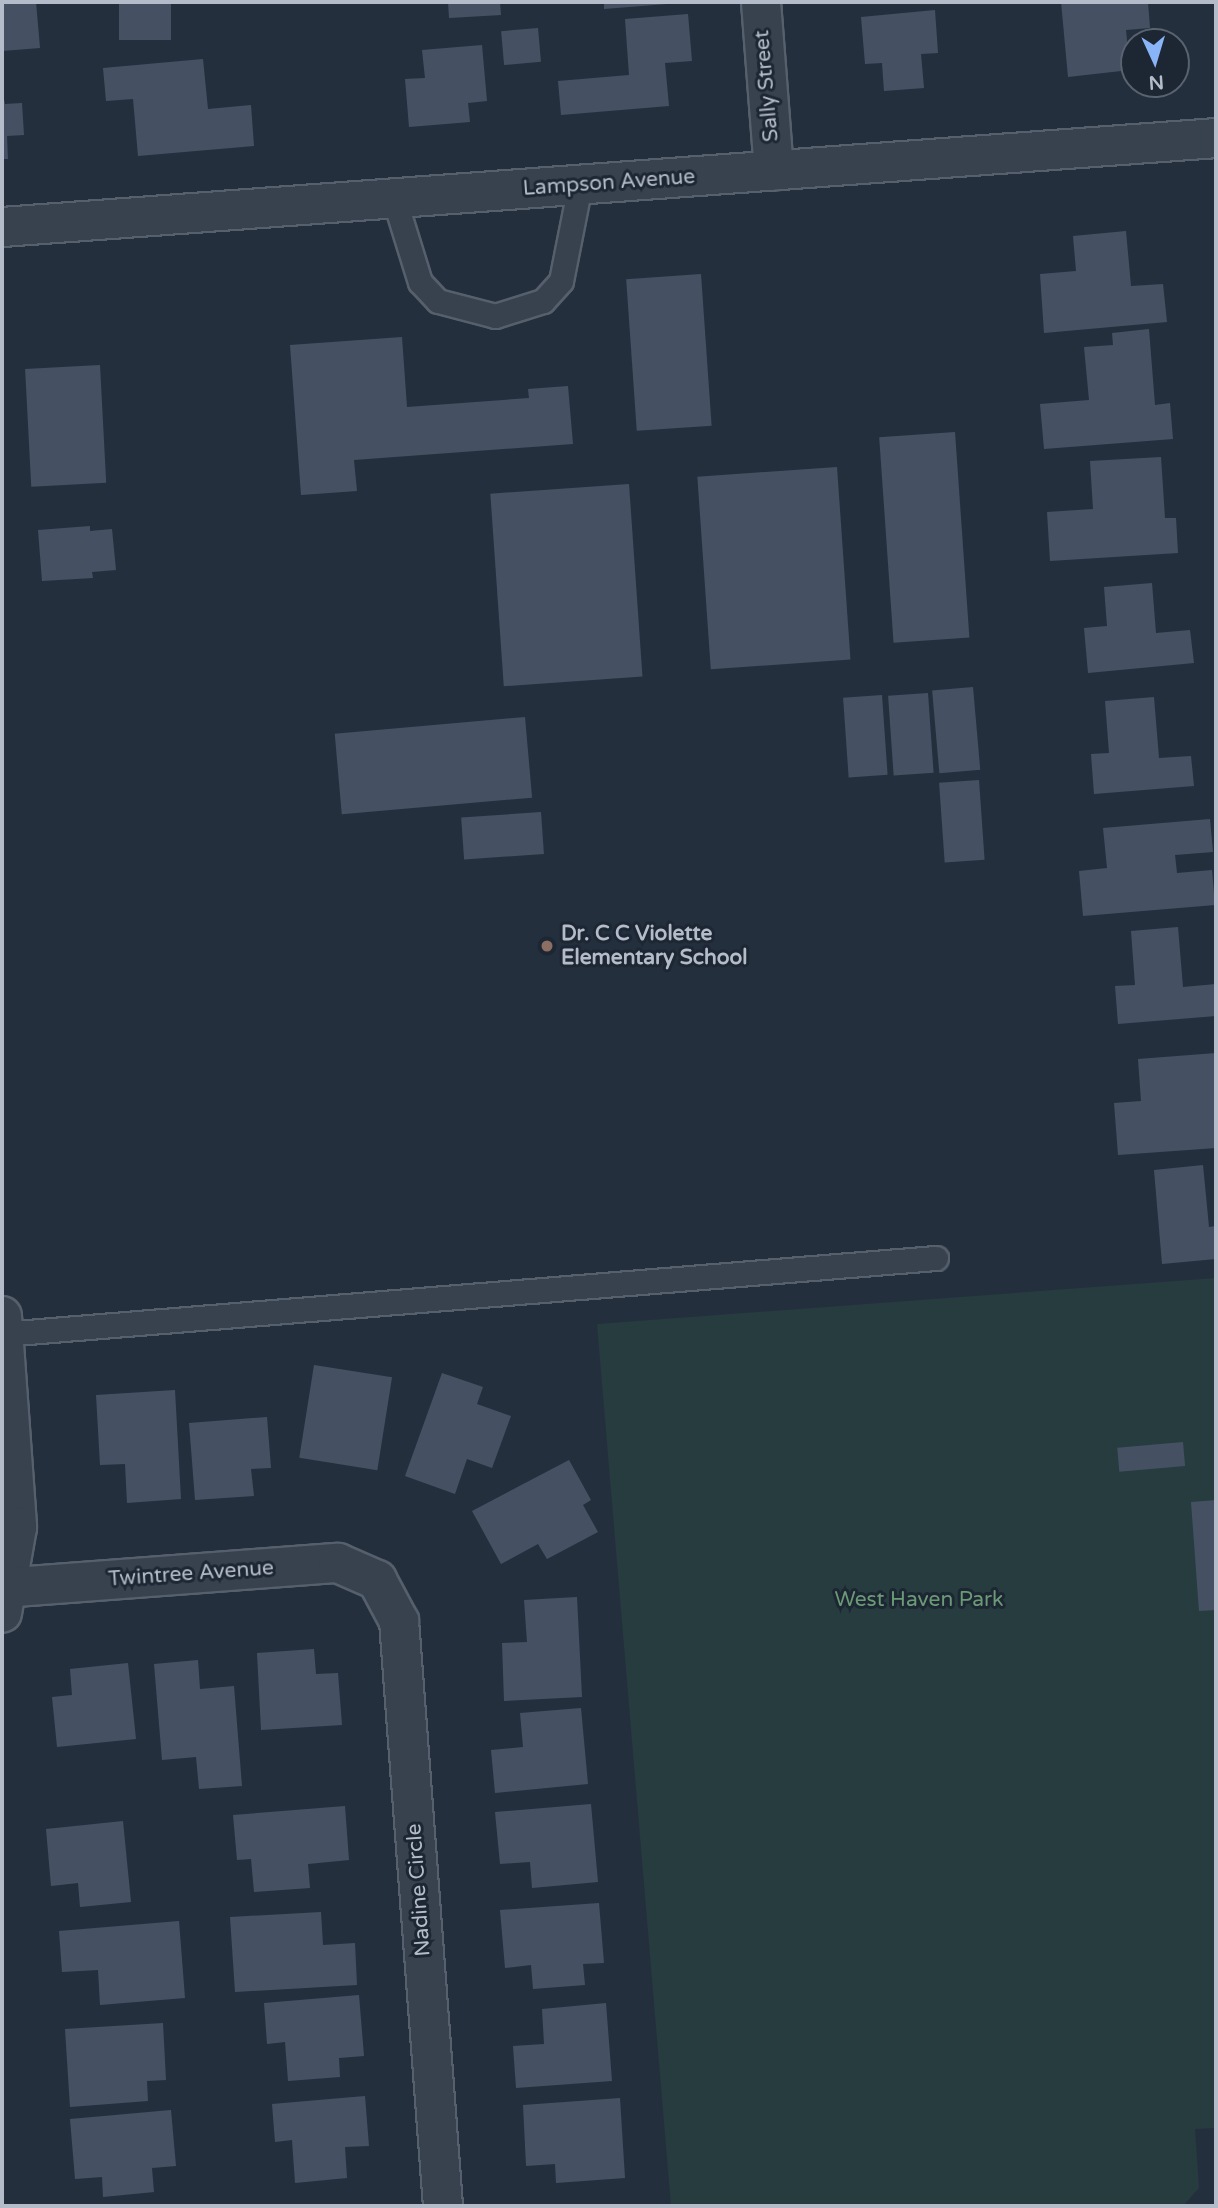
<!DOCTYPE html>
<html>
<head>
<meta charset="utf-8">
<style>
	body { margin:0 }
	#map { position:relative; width:1218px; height:2208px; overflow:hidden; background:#242f3e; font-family:"Varela Round",sans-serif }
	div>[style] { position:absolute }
	.green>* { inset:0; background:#263c3f }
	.building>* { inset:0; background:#455162; transform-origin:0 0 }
	.roads { filter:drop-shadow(2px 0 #565f6c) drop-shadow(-2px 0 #565f6c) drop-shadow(0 2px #565f6c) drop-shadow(0 -2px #565f6c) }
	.service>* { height:23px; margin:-11.5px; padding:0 11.5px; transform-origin:11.5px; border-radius:11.5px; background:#38414e }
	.minor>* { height:38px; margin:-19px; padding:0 19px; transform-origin:19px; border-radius:19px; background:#38414e }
	.tertiary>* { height:38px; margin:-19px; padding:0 19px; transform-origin:19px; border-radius:19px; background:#38414e }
	.dots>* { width:19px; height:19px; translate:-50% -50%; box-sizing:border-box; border:4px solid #1d2633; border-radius:50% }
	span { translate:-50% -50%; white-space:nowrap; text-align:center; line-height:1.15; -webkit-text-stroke:6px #1d2633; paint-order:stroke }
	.street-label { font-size:21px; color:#b4bcc9 }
	.poi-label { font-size:21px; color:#b4bcc9; font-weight:700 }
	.left { translate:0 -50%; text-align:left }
	.park-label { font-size:21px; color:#6b9a76 }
	.frame { position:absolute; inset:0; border:4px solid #b4bcc9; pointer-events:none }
	.north { position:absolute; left:1120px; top:28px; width:70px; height:70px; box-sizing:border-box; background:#1d2633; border:2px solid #59626f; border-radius:50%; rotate:176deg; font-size:19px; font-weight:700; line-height:28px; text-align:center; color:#b4bcc9 }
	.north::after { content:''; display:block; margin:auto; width:24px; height:32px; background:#8ab4f8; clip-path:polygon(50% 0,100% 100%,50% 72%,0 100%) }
</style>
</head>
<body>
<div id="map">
	<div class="green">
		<i style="clip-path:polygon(1216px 1278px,1216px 2128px,1195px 2129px,1199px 2188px,1183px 2206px,671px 2206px,597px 1324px)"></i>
	</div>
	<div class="building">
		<i style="clip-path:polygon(2px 2px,36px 2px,40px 48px,2px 51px)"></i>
		<i style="left:119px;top:2px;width:52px;height:38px"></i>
		<i style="clip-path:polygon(448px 2px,500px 2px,501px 15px,449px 18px)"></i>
		<i style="clip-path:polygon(604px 2px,667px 2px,667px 4px,604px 9px)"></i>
		<i style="clip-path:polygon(1061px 2px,1148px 2px,1150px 28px,1126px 30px,1130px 70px,1068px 77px)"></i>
		<i style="clip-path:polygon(935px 10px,938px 53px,921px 54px,924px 88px,884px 91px,882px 63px,865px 64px,861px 17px)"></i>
		<i style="clip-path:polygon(688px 14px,692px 61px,665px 63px,669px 106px,561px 115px,558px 81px,629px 75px,625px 19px)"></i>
		<i style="left:538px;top:28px;width:34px;height:37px;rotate:85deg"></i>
		<i style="clip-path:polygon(482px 45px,487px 101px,468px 103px,470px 122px,409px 127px,405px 79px,425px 78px,422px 50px)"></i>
		<i style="clip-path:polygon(203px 59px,208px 109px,251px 105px,254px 146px,138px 156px,133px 99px,106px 101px,103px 68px)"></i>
		<i style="clip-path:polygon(2px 89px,5px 104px,22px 103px,24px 135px,7px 136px,8px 159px,2px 159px)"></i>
		<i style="clip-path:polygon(1126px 231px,1131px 286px,1163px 284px,1167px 322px,1044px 333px,1040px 274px,1076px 271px,1073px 236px)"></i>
		<i style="left:701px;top:274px;width:152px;height:75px;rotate:86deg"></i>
		<i style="clip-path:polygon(1149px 329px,1155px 405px,1170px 403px,1173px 439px,1044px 449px,1040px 404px,1089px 400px,1084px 347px,1113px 345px,1112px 333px)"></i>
		<i style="clip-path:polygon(402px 337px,407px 407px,529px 398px,528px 389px,568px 386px,573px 444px,354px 460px,357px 491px,301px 495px,290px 345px)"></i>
		<i style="left:100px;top:365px;width:118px;height:75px;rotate:87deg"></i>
		<i style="left:955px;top:432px;width:206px;height:76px;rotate:86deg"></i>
		<i style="clip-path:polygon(1161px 457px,1165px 518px,1176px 518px,1178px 553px,1050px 561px,1047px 512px,1093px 509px,1090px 461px)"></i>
		<i style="left:837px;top:467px;width:193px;height:140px;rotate:86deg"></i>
		<i style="left:629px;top:484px;width:193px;height:139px;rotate:86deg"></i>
		<i style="clip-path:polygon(90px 526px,90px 531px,112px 529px,116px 570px,92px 572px,93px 578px,42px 581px,38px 530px)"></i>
		<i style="clip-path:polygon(1152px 583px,1156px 633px,1190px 630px,1194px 663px,1088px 673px,1084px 628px,1107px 626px,1104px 587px)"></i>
		<i style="left:973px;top:687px;width:83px;height:41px;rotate:85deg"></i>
		<i style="left:928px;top:693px;width:80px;height:40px;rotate:86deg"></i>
		<i style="left:882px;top:695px;width:80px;height:39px;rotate:86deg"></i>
		<i style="clip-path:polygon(1154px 697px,1159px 758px,1191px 756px,1194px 786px,1094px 794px,1091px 754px,1109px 753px,1105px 701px)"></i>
		<i style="left:525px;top:717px;width:81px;height:191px;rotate:85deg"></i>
		<i style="left:979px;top:780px;width:80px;height:40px;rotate:86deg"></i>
		<i style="left:541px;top:812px;width:42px;height:80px;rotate:86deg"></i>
		<i style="clip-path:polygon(1210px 819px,1213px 852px,1175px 855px,1177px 873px,1212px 870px,1215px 905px,1083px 916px,1079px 871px,1107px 868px,1103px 828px)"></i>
		<i style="clip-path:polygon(1178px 927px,1183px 987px,1216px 984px,1216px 1016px,1118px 1024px,1115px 986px,1135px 985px,1131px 931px)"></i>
		<i style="clip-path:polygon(1216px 1053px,1216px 1148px,1118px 1155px,1114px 1103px,1141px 1101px,1138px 1059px)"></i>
		<i style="clip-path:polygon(1203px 1165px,1209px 1227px,1216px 1226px,1216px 1259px,1162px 1264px,1154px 1170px)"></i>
		<i style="left:314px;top:1365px;width:79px;height:94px;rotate:9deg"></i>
		<i style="clip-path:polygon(442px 1373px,483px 1387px,477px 1404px,511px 1416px,492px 1468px,467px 1459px,455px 1494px,405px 1476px)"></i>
		<i style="clip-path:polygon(175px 1390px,181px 1499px,127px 1503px,125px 1464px,100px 1465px,96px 1395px)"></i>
		<i style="clip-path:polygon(267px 1417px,271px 1468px,251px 1469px,254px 1496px,195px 1500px,189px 1423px)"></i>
		<i style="left:1183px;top:1442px;width:24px;height:66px;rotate:85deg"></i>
		<i style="clip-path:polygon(569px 1460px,591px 1500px,583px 1505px,598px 1532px,547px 1559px,538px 1544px,501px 1564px,472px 1511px)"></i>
		<i style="clip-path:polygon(1216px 1500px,1216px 1610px,1199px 1611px,1191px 1502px)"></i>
		<i style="clip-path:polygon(577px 1597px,582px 1697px,504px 1701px,502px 1643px,527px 1642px,524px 1600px)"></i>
		<i style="clip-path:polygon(314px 1649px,316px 1674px,338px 1673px,342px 1725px,261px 1730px,257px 1653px)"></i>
		<i style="clip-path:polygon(198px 1660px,200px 1689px,234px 1686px,242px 1786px,199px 1789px,196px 1757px,162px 1760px,154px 1664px)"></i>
		<i style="clip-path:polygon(128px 1663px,136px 1739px,57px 1747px,52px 1697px,72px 1695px,70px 1669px)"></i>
		<i style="clip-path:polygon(581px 1708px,588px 1784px,495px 1793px,491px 1750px,523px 1747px,520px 1713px)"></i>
		<i style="clip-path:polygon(591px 1804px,598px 1882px,532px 1888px,530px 1862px,500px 1864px,495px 1812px)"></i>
		<i style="clip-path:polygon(345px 1806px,349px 1860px,308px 1864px,310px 1888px,254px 1892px,251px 1859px,237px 1860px,233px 1815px)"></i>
		<i style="clip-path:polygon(123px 1821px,131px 1902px,80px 1907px,78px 1883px,51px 1886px,46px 1829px)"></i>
		<i style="clip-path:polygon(599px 1903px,604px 1963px,583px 1964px,585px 1985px,533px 1989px,531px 1965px,505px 1968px,500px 1910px)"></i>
		<i style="clip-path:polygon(321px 1912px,323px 1945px,355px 1943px,357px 1985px,235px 1992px,230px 1917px)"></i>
		<i style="clip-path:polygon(179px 1921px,185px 1998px,100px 2005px,98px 1970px,62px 1972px,59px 1931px)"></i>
		<i style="clip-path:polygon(359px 1995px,364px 2056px,339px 2058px,340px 2077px,288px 2081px,285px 2042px,267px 2044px,264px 2003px)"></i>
		<i style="clip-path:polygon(606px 2003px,612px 2081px,516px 2088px,513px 2046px,544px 2044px,542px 2009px)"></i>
		<i style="clip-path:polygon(163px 2023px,166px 2080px,147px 2081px,148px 2101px,70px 2107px,65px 2029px)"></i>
		<i style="clip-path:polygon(365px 2096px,369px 2146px,345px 2147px,347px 2178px,295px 2183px,292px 2140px,275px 2142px,272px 2104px)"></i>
		<i style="clip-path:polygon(620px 2098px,625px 2178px,556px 2183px,555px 2164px,526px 2166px,523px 2105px)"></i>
		<i style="clip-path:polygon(171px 2110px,176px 2166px,152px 2168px,154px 2192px,103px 2197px,102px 2177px,75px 2179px,70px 2119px)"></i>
	</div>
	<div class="roads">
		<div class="service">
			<i style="left:394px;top:198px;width:88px;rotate:72.8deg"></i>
			<i style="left:420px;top:282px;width:26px;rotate:47deg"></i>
			<i style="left:438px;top:301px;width:59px;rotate:14.7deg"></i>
			<i style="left:495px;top:316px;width:50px;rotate:-17.4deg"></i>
			<i style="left:543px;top:301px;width:27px;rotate:-48deg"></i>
			<i style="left:561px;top:281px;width:98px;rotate:-78.8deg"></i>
			<i style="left:3px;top:1334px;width:936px;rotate:-4.66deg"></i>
		</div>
		<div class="minor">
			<i style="left:761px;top:2px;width:169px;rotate:85.6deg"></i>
			<i style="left:2px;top:1316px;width:212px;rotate:85.9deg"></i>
			<i style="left:17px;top:1527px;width:87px;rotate:99.9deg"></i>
			<i style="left:2px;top:1588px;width:337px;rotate:-4.3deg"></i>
			<i style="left:338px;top:1563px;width:43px;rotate:23.6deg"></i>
			<i style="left:377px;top:1580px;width:47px;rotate:61.8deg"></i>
			<i style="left:399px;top:1621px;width:587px;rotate:85.7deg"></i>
		</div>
		<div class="tertiary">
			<i style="left:2px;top:227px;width:1217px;rotate:-4.19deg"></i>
		</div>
	</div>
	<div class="dots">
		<i style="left:547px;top:946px;background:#8d6e63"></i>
	</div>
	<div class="street-label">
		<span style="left:767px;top:86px;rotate:-95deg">Sally Street</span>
		<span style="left:609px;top:183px;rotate:-4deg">Lampson Avenue</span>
		<span style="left:191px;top:1574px;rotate:-4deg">Twintree Avenue</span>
		<span style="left:419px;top:1890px;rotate:-94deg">Nadine Circle</span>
	</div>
	<div class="poi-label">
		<span class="left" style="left:561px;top:946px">Dr. C C Violette<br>Elementary School</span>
	</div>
	<div class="park-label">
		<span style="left:919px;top:1600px">West Haven Park</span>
	</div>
	<div class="frame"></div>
	<div class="north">N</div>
</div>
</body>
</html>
